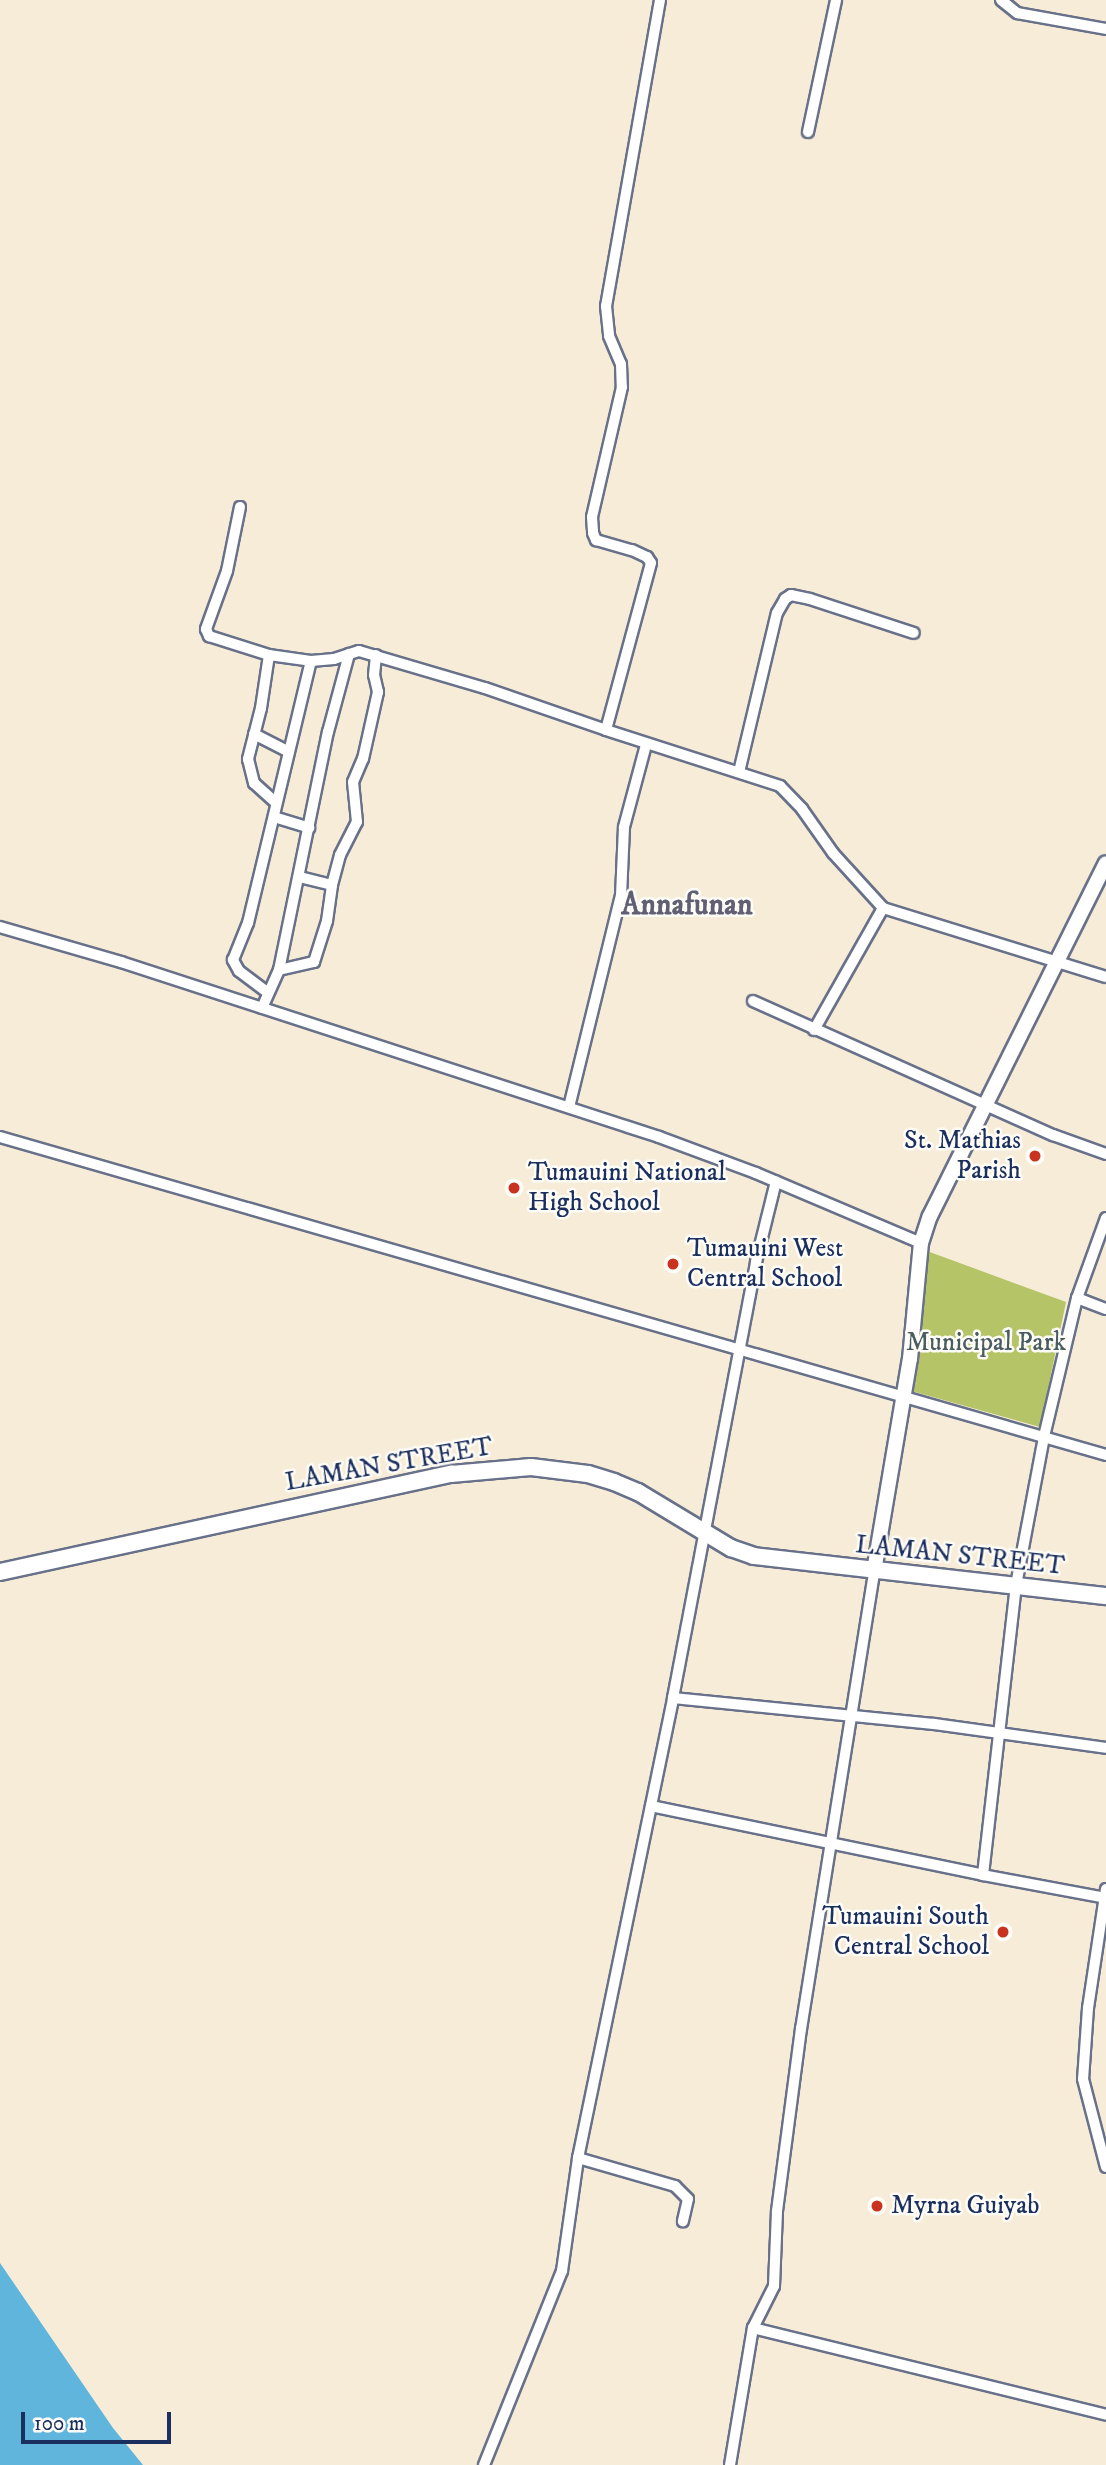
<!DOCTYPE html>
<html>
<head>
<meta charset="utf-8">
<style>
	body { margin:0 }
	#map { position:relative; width:1106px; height:2465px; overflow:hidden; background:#f6ecd8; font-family:"IM FELL DW Pica",serif }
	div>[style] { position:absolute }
	.green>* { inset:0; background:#b5c466 }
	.water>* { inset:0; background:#5fb5db }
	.roads { filter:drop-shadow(2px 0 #687189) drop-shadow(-2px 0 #687189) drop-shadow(0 2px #687189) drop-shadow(0 -2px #687189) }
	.minor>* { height:10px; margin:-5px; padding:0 5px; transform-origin:5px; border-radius:5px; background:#fff }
	.tertiary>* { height:14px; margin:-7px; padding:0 7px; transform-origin:7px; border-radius:7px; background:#fff }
	.secondary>* { height:16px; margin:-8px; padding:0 8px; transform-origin:8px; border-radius:8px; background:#fff }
	.dots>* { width:19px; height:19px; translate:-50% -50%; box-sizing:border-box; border:4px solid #fdfcf7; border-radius:50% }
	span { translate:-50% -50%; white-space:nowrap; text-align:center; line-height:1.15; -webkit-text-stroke:5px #fdfcf7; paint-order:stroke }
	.poi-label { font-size:26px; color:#1b2f5e }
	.right { translate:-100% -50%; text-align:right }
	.left { translate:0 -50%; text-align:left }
	.park-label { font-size:26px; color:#495c60 }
	.street-label { font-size:26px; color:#1b2f5e }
	.quarter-label { font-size:30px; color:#615f73; font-weight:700 }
	.scale { position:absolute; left:21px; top:2412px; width:150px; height:32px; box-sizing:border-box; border:4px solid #1b2f5e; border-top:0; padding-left:9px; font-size:21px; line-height:24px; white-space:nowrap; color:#1b2f5e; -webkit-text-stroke:5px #fdfcf7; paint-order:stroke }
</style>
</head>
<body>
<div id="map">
	<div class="green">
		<i style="clip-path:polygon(927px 1251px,1066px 1302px,1040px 1427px,908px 1390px)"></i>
	</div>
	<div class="water">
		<i style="clip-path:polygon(0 2263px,113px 2428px,143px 2465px,0 2465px)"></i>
	</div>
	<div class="roads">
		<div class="minor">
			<i style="left:660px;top:0;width:311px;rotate:100deg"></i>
			<i style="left:606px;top:306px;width:30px;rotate:84deg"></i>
			<i style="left:609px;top:336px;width:30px;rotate:67deg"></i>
			<i style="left:621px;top:364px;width:23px;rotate:88deg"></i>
			<i style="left:622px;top:387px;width:133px;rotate:103deg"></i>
			<i style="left:592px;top:517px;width:16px;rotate:86deg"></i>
			<i style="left:593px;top:533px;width:8px;rotate:67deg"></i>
			<i style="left:596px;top:540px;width:37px;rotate:16deg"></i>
			<i style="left:632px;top:550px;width:17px;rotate:25deg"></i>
			<i style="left:647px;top:557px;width:7px;rotate:56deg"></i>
			<i style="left:651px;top:563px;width:173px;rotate:105.1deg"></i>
			<i style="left:606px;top:730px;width:183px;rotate:17.8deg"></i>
			<i style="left:780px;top:786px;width:32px;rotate:46deg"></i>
			<i style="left:802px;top:809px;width:54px;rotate:54.8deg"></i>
			<i style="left:833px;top:853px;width:74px;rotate:47.7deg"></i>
			<i style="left:883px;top:908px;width:233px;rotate:17.2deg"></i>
			<i style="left:1001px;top:0;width:21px;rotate:39deg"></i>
			<i style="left:1017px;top:13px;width:90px;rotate:10.2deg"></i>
			<i style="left:808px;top:132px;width:135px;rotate:-78deg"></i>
			<i style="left:240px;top:507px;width:65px;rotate:101.5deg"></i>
			<i style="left:227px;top:571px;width:62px;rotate:109.9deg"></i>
			<i style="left:206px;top:629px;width:8px;rotate:67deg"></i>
			<i style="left:209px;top:636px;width:63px;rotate:17.6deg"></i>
			<i style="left:269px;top:655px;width:42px;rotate:8.1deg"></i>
			<i style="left:311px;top:661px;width:23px;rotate:-5deg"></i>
			<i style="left:334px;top:659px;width:26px;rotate:-18deg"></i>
			<i style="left:359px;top:651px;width:131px;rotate:16.4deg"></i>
			<i style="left:485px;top:688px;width:128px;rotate:19.1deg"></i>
			<i style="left:269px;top:655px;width:54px;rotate:98.6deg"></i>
			<i style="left:261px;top:708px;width:53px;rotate:104.3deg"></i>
			<i style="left:248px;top:759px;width:25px;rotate:76deg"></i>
			<i style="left:254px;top:783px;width:28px;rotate:42deg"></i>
			<i style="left:254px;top:734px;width:39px;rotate:27deg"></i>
			<i style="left:739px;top:772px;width:163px;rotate:-76.6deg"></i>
			<i style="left:777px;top:613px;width:16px;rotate:-60deg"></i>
			<i style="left:785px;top:599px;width:7px;rotate:-34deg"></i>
			<i style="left:791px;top:595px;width:19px;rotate:12deg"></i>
			<i style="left:810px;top:599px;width:109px;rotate:18.1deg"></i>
			<i style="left:274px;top:817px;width:37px;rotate:17deg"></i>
			<i style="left:332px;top:885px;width:31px;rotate:-75deg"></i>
			<i style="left:340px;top:855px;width:37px;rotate:-63deg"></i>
			<i style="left:357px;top:822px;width:40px;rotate:-95.7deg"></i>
			<i style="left:353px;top:782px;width:25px;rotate:-67deg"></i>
			<i style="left:363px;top:759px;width:69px;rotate:-77.4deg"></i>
			<i style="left:378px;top:692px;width:17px;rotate:-103deg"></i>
			<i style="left:374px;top:675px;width:20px;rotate:-84deg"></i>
			<i style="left:0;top:927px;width:126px;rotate:16.1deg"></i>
			<i style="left:121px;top:962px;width:566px;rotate:18.02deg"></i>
			<i style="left:659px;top:1137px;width:103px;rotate:20.4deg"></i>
			<i style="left:756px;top:1173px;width:179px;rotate:23deg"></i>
			<i style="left:279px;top:970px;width:36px;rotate:-13deg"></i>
			<i style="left:314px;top:962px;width:43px;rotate:-72.4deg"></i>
			<i style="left:327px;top:921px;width:36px;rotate:-82deg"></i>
			<i style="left:332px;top:885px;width:34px;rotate:-166deg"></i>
			<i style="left:267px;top:992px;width:35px;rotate:-143deg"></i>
			<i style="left:239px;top:971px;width:13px;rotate:-119deg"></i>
			<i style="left:233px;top:960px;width:40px;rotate:-68deg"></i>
			<i style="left:248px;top:923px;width:269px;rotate:-76.5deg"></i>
			<i style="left:753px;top:1001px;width:329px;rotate:24.1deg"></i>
			<i style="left:1053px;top:1135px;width:56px;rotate:19.7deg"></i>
			<i style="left:262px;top:1008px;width:42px;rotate:-65.9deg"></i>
			<i style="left:279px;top:970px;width:243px;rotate:-78.4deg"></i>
			<i style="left:328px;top:732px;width:81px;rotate:-74.9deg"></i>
			<i style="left:814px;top:1030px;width:140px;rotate:-60.5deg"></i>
			<i style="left:569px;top:1107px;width:217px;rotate:-76.2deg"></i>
			<i style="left:621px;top:896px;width:69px;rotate:-87.5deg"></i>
			<i style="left:624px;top:827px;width:85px;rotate:-75deg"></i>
			<i style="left:0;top:1137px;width:1151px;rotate:16.04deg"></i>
			<i style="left:1106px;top:1218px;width:85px;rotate:109.9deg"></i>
			<i style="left:1077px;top:1298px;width:143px;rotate:103.4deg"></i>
			<i style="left:1044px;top:1437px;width:151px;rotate:100.7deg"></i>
			<i style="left:1016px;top:1585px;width:292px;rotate:96.5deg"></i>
			<i style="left:983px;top:1875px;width:125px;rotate:10.6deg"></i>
			<i style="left:1077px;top:1298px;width:31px;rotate:21deg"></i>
			<i style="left:673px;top:1698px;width:262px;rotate:5.7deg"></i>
			<i style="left:934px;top:1724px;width:174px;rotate:7.9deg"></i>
			<i style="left:651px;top:1806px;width:339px;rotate:11.7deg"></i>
			<i style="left:1106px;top:1889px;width:120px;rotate:98.6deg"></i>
			<i style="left:1088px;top:2008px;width:71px;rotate:94deg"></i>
			<i style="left:1083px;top:2079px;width:91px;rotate:75.4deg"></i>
			<i style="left:578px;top:2158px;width:101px;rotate:16.1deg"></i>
			<i style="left:675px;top:2186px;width:18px;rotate:45deg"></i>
			<i style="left:688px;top:2199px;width:23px;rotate:103deg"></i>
			<i style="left:753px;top:2328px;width:364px;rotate:13.8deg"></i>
			<i style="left:484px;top:2465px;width:209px;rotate:-68.1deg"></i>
			<i style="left:562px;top:2271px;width:114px;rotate:-81.9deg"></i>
			<i style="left:578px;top:2158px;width:470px;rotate:-78.3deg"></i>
			<i style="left:673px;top:1698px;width:444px;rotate:-79.2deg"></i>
			<i style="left:756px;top:1262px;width:83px;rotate:-76.1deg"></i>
			<i style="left:730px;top:2465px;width:139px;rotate:-80.5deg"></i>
			<i style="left:753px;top:2328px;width:47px;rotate:-63.4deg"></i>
			<i style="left:774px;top:2286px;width:75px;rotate:-87.7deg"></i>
			<i style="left:777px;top:2211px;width:184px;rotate:-82.5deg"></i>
			<i style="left:801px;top:2029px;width:464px;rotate:-80.9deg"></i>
		</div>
		<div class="tertiary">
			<i style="left:874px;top:1571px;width:215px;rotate:-80.4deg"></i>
			<i style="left:910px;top:1359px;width:117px;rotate:-84.6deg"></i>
			<i style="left:921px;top:1243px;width:28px;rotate:-72deg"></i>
			<i style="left:930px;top:1216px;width:394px;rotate:-63.5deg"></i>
		</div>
		<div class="secondary">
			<i style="left:0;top:1572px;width:462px;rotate:-12.3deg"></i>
			<i style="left:451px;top:1474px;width:80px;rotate:-5deg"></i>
			<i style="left:531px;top:1467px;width:57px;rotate:7deg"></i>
			<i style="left:588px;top:1474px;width:27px;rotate:17deg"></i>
			<i style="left:614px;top:1482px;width:26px;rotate:23deg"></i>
			<i style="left:638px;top:1492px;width:109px;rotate:31.1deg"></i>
			<i style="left:731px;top:1548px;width:24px;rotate:19deg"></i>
			<i style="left:754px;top:1556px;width:354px;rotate:6.5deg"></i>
		</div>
	</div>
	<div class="dots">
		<i style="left:1035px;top:1156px;background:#c8321e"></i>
		<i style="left:514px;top:1188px;background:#c8321e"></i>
		<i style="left:673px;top:1264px;background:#c8321e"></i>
		<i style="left:1003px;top:1932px;background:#c8321e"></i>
		<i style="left:877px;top:2206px;background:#c8321e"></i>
	</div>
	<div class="poi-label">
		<span class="right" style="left:1021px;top:1156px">St. Mathias<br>Parish</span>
		<span class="left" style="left:528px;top:1188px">Tumauini National<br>High School</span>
		<span class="left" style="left:687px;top:1264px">Tumauini West<br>Central School</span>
		<span class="right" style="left:989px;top:1932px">Tumauini South<br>Central School</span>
		<span class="left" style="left:891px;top:2206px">Myrna Guiyab</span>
	</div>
	<div class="park-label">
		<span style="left:986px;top:1343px">Municipal Park</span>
	</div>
	<div class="street-label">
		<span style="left:389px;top:1465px;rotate:-10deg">LAMAN STREET</span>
		<span style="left:960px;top:1556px;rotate:6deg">LAMAN STREET</span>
	</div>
	<div class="quarter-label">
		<span style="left:687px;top:906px">Annafunan</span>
	</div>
	<div class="scale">100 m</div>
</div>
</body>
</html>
